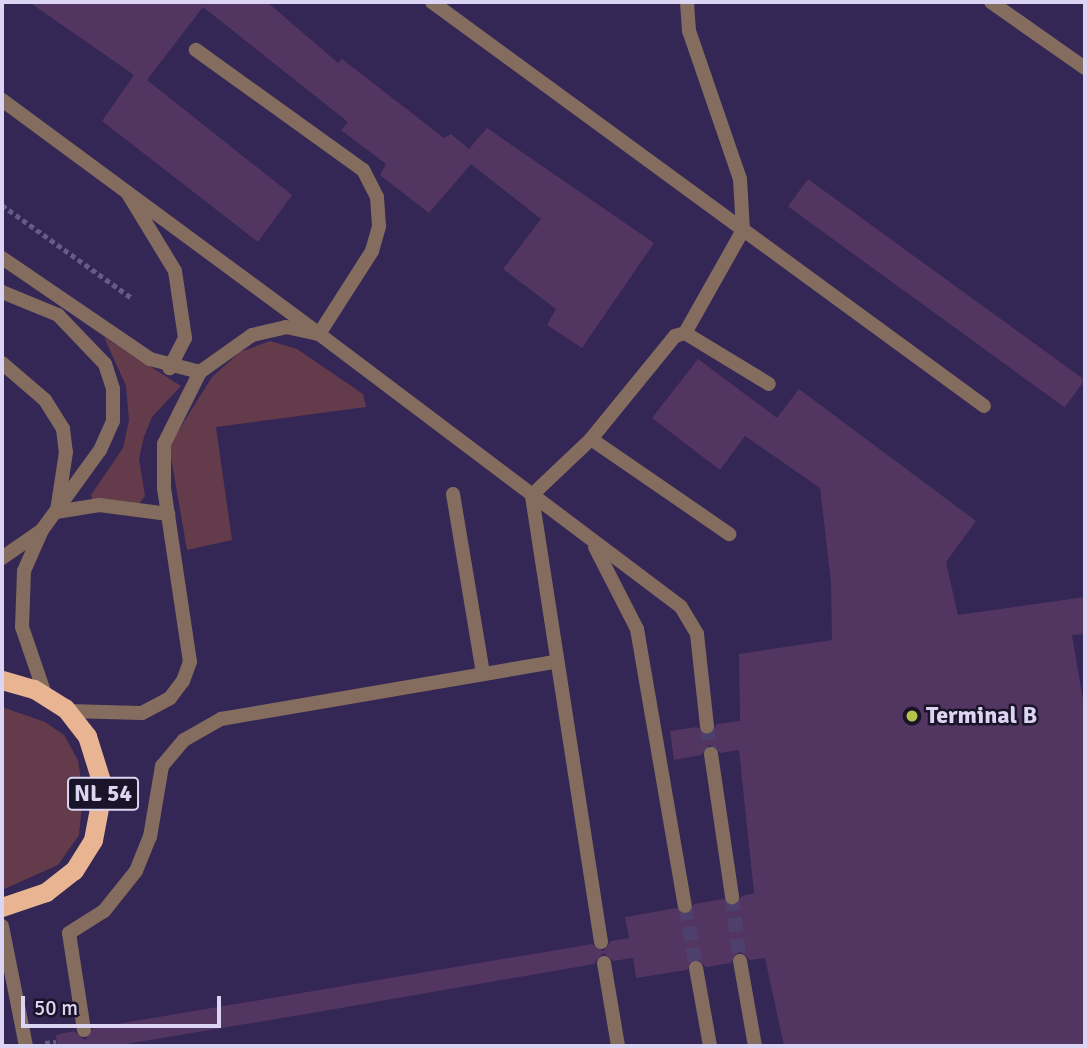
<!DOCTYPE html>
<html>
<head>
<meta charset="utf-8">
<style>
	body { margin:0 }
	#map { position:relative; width:1087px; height:1048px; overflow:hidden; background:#342655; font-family:Signika,sans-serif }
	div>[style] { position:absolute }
	.green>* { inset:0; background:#633b4b }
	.building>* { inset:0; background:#533561; transform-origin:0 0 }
	.minor-tunnel>* { height:14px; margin-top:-7px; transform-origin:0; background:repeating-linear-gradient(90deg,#4d406d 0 14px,transparent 0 21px) }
	.path>* { height:4.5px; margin-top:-2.25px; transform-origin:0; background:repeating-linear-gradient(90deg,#665b85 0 5px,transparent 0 8.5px) }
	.service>* { height:14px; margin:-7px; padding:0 7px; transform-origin:7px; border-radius:7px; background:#846d5e }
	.minor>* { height:14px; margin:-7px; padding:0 7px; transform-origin:7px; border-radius:7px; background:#846d5e }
	.trunk>* { height:19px; margin:-9.5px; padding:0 9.5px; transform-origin:9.5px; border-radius:9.5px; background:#e8b492 }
	.dots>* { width:19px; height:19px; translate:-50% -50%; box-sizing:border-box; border:4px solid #1a1429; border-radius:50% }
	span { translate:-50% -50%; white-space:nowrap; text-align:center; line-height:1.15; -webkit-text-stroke:5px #1a1429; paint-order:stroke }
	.shield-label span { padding:2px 5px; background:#1a1429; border:2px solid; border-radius:5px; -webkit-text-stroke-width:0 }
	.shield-label { font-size:23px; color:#dbd5f3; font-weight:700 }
	.poi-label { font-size:24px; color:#dbd5f3; font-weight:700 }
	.left { translate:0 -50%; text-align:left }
	.frame { position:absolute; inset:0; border:4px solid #dbd5f3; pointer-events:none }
	.scale { position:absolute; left:21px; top:996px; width:200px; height:32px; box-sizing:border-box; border:4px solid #dbd5f3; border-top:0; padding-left:9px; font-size:21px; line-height:24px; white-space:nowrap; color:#dbd5f3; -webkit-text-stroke:5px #1a1429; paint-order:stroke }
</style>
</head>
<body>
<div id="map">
	<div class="green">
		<i style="clip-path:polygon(104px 337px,181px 386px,152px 417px,144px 437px,139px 459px,145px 496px,139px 504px,93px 501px,91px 495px,123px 448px,129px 420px,126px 386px)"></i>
		<i style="clip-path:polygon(270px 341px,297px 349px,363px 394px,366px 407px,216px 427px,232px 540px,187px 550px,169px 446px,212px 377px,240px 352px)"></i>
		<i style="clip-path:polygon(2px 707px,45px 722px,64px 735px,78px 760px,83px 794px,79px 835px,58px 865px,2px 890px)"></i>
	</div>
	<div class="building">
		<i style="clip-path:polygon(29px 2px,267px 2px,338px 63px,342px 59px,444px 138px,451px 134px,469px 149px,487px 128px,654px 243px,582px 348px,547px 325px,556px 309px,503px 269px,541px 219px,471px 164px,429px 213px,380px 175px,386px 164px,341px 130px,348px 122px,203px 7px,147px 80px,292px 195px,258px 242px,102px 121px,134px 75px)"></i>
		<i style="left:808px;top:179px;width:342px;height:34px;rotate:36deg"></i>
		<i style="clip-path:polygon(698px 359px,777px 418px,799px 389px,976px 521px,946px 562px,958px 615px,1085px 597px,1085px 634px,1072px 635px,1085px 712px,1085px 1046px,784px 1046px,765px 958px,750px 960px,739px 951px,731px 963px,706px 967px,695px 958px,687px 970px,636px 978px,633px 958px,613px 961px,603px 953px,594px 964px,312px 1013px,114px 1046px,57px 1046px,56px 1035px,74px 1031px,85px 1040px,93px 1028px,592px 944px,603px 951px,611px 941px,629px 938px,625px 917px,676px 908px,687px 915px,694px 904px,723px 899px,734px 906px,742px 896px,754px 893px,739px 750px,721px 753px,709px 745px,701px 755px,674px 760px,670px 731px,697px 727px,709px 735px,717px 724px,740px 721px,739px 654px,832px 640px,831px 582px,820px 488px,745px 436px,720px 470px,652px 418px)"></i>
	</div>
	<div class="minor-tunnel">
		<i style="left:707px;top:726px;width:28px;rotate:82deg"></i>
		<i style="left:732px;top:897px;width:64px;rotate:82.9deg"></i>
		<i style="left:685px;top:906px;width:63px;rotate:79.9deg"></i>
	</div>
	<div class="path">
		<i style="left:2px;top:205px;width:160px;rotate:35.6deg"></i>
		<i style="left:45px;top:1043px;width:11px;rotate:-5deg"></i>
	</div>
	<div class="service">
		<i style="left:432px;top:2px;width:684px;rotate:36.2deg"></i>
		<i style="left:991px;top:2px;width:115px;rotate:35.1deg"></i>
		<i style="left:2px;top:100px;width:394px;rotate:36.4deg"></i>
		<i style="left:319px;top:334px;width:98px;rotate:-57.4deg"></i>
		<i style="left:372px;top:251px;width:26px;rotate:-74deg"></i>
		<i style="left:379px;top:226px;width:29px;rotate:-94deg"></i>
		<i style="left:377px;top:197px;width:30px;rotate:-117deg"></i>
		<i style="left:363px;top:170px;width:206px;rotate:-144.3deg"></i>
		<i style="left:127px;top:192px;width:92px;rotate:58.7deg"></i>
		<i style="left:175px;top:271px;width:68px;rotate:81.5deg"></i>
		<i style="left:185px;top:338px;width:34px;rotate:117deg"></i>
		<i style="left:685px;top:333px;width:118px;rotate:-60.6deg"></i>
		<i style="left:743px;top:230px;width:51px;rotate:-93.4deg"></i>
		<i style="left:740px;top:179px;width:157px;rotate:-109deg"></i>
		<i style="left:689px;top:31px;width:29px;rotate:-94deg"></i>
		<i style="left:2px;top:363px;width:57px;rotate:40.7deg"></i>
		<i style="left:45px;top:400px;width:34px;rotate:58deg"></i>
		<i style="left:63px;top:429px;width:23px;rotate:83deg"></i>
		<i style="left:66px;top:452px;width:60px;rotate:98.7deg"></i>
		<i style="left:591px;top:439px;width:168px;rotate:34.5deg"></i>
		<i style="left:453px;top:494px;width:182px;rotate:80.5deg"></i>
		<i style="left:2px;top:558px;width:49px;rotate:-35deg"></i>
		<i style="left:601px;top:942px;width:452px;rotate:-98.8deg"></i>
		<i style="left:532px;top:495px;width:81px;rotate:-43.5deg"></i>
		<i style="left:591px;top:439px;width:133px;rotate:-50.8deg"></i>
		<i style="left:675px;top:336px;width:10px;rotate:-17deg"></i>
		<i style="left:685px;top:333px;width:98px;rotate:31.3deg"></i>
		<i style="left:604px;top:963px;width:84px;rotate:80.4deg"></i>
		<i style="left:84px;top:1030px;width:98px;rotate:-98.8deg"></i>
		<i style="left:69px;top:933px;width:41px;rotate:-32.2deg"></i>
		<i style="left:104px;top:911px;width:51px;rotate:-51.3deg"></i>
		<i style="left:136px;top:871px;width:37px;rotate:-68deg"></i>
		<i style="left:150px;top:837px;width:72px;rotate:-80.4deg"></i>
		<i style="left:162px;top:766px;width:34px;rotate:-50deg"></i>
		<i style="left:184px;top:740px;width:43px;rotate:-29.6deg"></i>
		<i style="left:221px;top:719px;width:340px;rotate:-9.7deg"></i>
	</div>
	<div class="minor">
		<i style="left:2px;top:258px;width:179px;rotate:34.3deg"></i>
		<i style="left:150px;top:359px;width:52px;rotate:14.6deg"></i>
		<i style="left:2px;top:292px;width:61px;rotate:22.3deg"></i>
		<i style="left:58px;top:315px;width:68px;rotate:46.2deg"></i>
		<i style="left:105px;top:364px;width:26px;rotate:72deg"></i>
		<i style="left:113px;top:389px;width:32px;rotate:90deg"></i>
		<i style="left:113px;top:421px;width:32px;rotate:114deg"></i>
		<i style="left:100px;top:450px;width:99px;rotate:125.9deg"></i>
		<i style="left:42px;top:530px;width:45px;rotate:113.7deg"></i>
		<i style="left:24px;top:571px;width:56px;rotate:92deg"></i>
		<i style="left:22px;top:627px;width:71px;rotate:71.1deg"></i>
		<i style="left:56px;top:512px;width:44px;rotate:-9.2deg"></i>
		<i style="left:99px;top:505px;width:70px;rotate:7.4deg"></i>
		<i style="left:595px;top:547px;width:92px;rotate:62.9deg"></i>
		<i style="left:637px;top:629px;width:281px;rotate:80.2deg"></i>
		<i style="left:68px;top:711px;width:74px;rotate:1.5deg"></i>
		<i style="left:142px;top:713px;width:32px;rotate:-28deg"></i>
		<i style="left:170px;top:698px;width:21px;rotate:-53deg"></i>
		<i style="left:183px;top:681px;width:20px;rotate:-70deg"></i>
		<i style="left:190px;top:662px;width:176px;rotate:-98.5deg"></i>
		<i style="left:164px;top:488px;width:44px;rotate:-90deg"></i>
		<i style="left:164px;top:444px;width:80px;rotate:-63.4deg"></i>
		<i style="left:200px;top:372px;width:64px;rotate:-35.4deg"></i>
		<i style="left:252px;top:335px;width:35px;rotate:-13deg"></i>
		<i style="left:286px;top:327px;width:34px;rotate:12deg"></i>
		<i style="left:319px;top:334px;width:453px;rotate:37deg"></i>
		<i style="left:681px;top:607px;width:31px;rotate:59deg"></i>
		<i style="left:697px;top:634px;width:93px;rotate:83.8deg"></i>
		<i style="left:711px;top:754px;width:145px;rotate:81.6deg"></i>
		<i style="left:2px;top:926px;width:122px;rotate:78.7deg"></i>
		<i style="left:740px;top:961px;width:86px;rotate:80deg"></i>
		<i style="left:696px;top:968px;width:79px;rotate:79.8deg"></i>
	</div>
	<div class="trunk">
		<i style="left:2px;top:680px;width:33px;rotate:16deg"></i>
		<i style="left:34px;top:689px;width:36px;rotate:32deg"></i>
		<i style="left:65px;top:708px;width:36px;rotate:52deg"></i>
		<i style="left:87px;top:736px;width:53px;rotate:72.6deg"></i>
		<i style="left:103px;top:787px;width:54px;rotate:100.7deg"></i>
		<i style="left:93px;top:840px;width:36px;rotate:122deg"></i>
		<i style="left:74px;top:870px;width:36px;rotate:142deg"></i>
		<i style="left:46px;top:892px;width:46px;rotate:161.2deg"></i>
	</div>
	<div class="dots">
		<i style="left:912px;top:716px;background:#b5c249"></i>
	</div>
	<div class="shield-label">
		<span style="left:103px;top:794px">NL 54</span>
	</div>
	<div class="poi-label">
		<span class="left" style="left:926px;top:716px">Terminal B</span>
	</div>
	<div class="frame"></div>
	<div class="scale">50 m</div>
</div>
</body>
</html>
